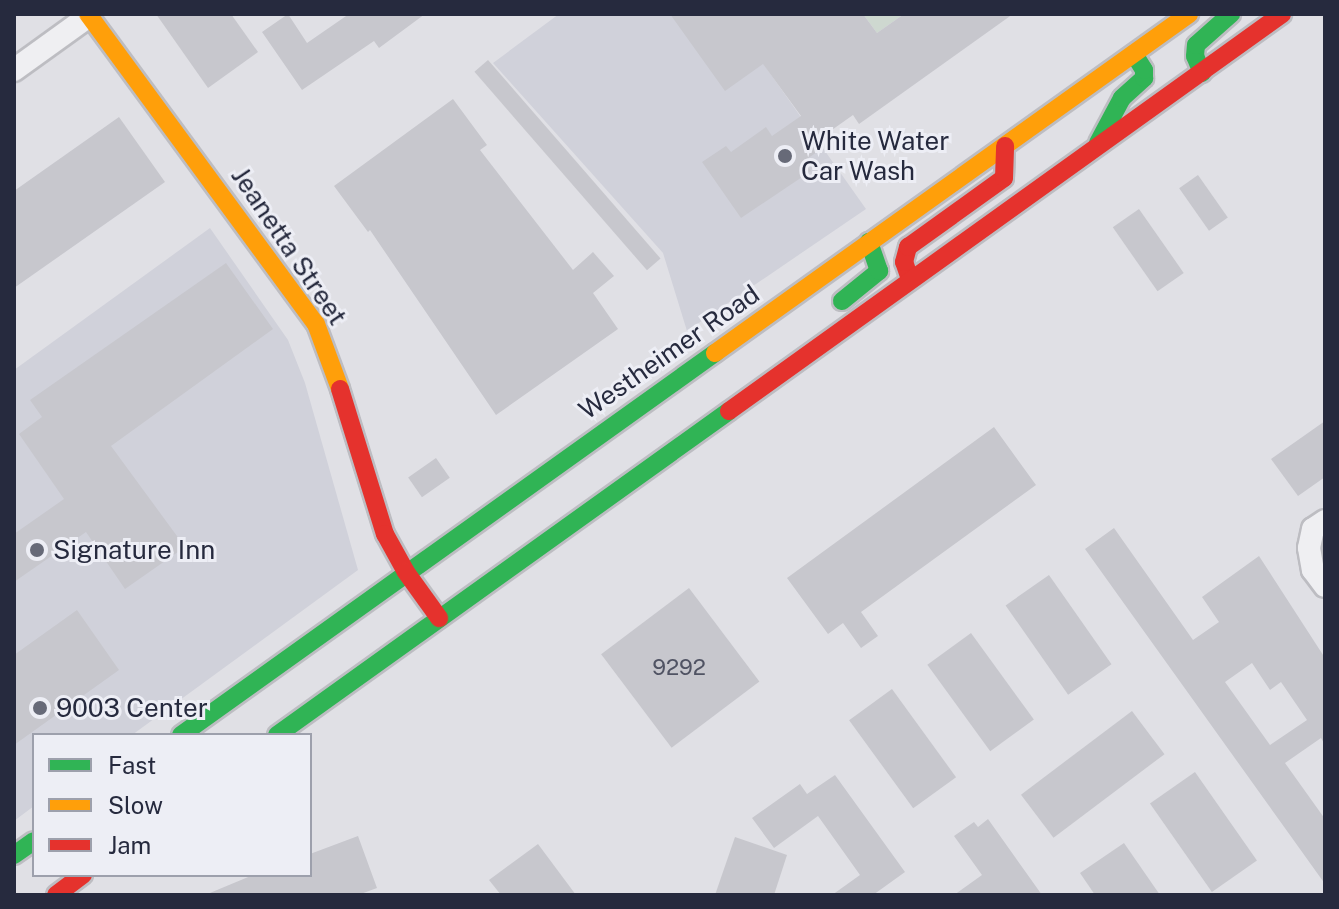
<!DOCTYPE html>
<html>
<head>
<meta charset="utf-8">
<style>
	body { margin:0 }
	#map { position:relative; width:1339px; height:909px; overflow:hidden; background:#e0e0e5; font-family:"Public Sans",sans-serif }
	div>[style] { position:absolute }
	.built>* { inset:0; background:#d0d1da }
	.green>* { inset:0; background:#ced8d0 }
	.building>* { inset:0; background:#c7c7cd; transform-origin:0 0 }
	.roads { filter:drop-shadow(2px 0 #bdbdc2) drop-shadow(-2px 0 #bdbdc2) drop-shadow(0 2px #bdbdc2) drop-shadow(0 -2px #bdbdc2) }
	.street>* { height:22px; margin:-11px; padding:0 11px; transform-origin:11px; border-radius:11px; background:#efeff2 }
	.fast>* { height:18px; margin:-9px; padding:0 9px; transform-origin:9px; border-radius:9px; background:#30b455 }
	.slow>* { height:18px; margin:-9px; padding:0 9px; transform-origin:9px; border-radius:9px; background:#ff9f0a }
	.jam>* { height:18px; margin:-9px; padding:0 9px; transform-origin:9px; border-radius:9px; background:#e5322d }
	.dots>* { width:22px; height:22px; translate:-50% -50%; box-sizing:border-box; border:4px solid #edeef5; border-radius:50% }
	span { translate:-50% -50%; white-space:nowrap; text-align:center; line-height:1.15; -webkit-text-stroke:6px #edeef5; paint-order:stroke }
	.number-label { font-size:22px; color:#505363 }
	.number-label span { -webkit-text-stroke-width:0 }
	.poi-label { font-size:26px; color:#262a3e }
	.left { translate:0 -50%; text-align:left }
	.street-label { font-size:26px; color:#262a3e }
	.frame { position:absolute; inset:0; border:16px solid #262a3e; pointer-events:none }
	.legend { position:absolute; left:32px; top:733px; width:280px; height:144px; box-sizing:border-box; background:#edeef5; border:2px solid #9da0ac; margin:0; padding:10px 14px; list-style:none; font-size:24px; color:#262a3e }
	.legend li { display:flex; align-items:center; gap:16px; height:40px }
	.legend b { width:40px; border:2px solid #9da0ac }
</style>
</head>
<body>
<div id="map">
	<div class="built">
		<i style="clip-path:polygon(559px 14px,728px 14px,866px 209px,687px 331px,663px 253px,493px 63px)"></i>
		<i style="clip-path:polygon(210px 228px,288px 340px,305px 383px,358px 570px,132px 735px,34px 735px,34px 806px,14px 821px,14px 370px)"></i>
	</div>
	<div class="green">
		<i style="clip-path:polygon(863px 14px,904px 14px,877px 33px)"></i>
	</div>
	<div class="building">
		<i style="clip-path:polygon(156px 14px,231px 14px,258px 52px,208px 88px)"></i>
		<i style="clip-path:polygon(288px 14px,307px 43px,349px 14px,425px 14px,379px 48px,374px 41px,302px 90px,262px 32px)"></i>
		<i style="clip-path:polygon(670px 14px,863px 14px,877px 33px,904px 14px,1013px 14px,859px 124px,853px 115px,812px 144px,817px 152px,804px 161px,811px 171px,741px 218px,702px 162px,726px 146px,731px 152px,766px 127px,772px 136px,801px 116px,763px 64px,725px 91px)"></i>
		<i style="left:488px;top:60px;width:263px;height:18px;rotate:49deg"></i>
		<i style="clip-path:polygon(453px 99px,487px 145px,480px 150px,573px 270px,593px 252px,614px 276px,593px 293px,618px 329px,496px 415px,370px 230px,368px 232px,334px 186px)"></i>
		<i style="clip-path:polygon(119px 117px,165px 182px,14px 288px,14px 191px)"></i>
		<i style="left:1198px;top:175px;width:52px;height:23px;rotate:55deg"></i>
		<i style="left:1139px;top:209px;width:78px;height:32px;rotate:55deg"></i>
		<i style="clip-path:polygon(226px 263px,273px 329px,111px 446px,185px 547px,125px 589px,86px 532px,14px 582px,14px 534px,64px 499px,19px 434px,42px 417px,30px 400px)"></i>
		<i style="clip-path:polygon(1325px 421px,1325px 477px,1298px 496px,1271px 459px)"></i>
		<i style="clip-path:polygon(994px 427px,1036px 485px,861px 612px,878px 636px,861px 648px,843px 623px,828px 634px,787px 578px)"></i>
		<i style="left:436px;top:458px;width:24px;height:34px;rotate:55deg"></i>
		<i style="clip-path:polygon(evenodd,1114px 528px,1193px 640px,1219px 622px,1202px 597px,1259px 556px,1325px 658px,1325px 745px,1321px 738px,1285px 763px,1325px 819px,1325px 884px,1085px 549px,1114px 528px,1252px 663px,1270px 690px,1281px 682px,1307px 720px,1270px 745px,1225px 682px,1252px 663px)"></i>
		<i style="left:1049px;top:575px;width:109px;height:53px;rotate:55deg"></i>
		<i style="left:689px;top:588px;width:117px;height:110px;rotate:53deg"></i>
		<i style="clip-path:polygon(77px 610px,119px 670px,14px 745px,14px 655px)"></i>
		<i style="left:971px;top:633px;width:107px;height:54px;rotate:54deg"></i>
		<i style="left:892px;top:689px;width:109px;height:53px;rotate:54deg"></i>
		<i style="left:1132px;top:711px;width:54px;height:139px;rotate:53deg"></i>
		<i style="left:1195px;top:772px;width:108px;height:55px;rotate:55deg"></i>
		<i style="clip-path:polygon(835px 775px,905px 872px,873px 895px,832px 895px,860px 875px,818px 816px,774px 848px,752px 818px,800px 784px,807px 794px)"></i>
		<i style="clip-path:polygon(988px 819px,1042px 895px,954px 895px,982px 875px,954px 836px,974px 822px,978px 827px)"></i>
		<i style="clip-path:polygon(358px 836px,377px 888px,358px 895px,205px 895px,253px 875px,310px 875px,310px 854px)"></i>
		<i style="clip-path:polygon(735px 837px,787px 855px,774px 895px,715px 895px)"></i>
		<i style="clip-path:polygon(1124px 843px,1160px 895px,1095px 895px,1080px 873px)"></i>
		<i style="clip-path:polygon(538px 844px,576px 895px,501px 895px,489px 880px)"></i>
	</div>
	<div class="roads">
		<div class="street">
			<i style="left:14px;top:70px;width:92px;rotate:-35.8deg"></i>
			<i style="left:1325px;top:521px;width:14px;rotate:146deg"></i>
			<i style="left:1313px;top:529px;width:19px;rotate:102deg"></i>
			<i style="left:1309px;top:548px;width:22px;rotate:80deg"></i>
			<i style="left:1313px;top:570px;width:20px;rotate:53deg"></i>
		</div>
		<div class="fast">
			<i style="left:1202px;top:73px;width:18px;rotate:-112deg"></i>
			<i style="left:1195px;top:56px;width:11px;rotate:-85deg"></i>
			<i style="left:1196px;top:45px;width:47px;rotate:-41.5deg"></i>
			<i style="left:1098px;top:143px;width:51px;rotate:-61.9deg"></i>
			<i style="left:1122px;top:98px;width:30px;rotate:-42deg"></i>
			<i style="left:1144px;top:78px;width:8px;rotate:-90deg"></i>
			<i style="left:1144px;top:70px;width:19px;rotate:-122deg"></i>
			<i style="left:842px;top:301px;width:48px;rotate:-39deg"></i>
			<i style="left:879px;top:271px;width:31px;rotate:-109deg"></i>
			<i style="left:181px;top:735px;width:657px;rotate:-35.58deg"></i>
			<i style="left:277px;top:735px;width:556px;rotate:-35.63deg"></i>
			<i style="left:14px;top:855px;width:24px;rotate:-35deg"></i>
		</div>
		<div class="slow">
			<i style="left:88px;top:14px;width:385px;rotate:53.7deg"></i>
			<i style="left:316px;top:324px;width:69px;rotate:69.7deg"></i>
			<i style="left:715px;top:353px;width:583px;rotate:-35.57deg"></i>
		</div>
		<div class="jam">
			<i style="left:910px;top:279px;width:18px;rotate:-109deg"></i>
			<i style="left:904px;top:262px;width:16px;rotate:-75deg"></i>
			<i style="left:908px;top:247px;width:118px;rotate:-35.7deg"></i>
			<i style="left:1004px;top:178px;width:32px;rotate:-88deg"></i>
			<i style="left:340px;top:389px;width:152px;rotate:72.8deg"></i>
			<i style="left:385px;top:534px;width:43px;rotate:61.1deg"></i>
			<i style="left:406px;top:572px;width:57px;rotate:54.3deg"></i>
			<i style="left:729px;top:411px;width:681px;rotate:-35.67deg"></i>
			<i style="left:56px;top:895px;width:34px;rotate:-37deg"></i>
		</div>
	</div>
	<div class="dots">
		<i style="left:785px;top:156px;background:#676a78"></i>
		<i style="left:37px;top:550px;background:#676a78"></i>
		<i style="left:40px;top:708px;background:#676a78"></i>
	</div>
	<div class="number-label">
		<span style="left:679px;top:668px">9292</span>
	</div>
	<div class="poi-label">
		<span class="left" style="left:801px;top:156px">White Water<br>Car Wash</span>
		<span class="left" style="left:53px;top:550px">Signature Inn</span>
		<span class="left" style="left:56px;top:708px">9003 Center</span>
	</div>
	<div class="street-label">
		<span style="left:289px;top:246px;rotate:56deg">Jeanetta Street</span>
		<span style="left:669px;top:352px;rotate:-35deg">Westheimer Road</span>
	</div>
	<div class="frame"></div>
	<ul class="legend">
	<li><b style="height:10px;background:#30b455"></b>Fast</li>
	<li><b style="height:10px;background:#ff9f0a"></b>Slow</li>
	<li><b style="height:10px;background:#e5322d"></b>Jam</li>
	</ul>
</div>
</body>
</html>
